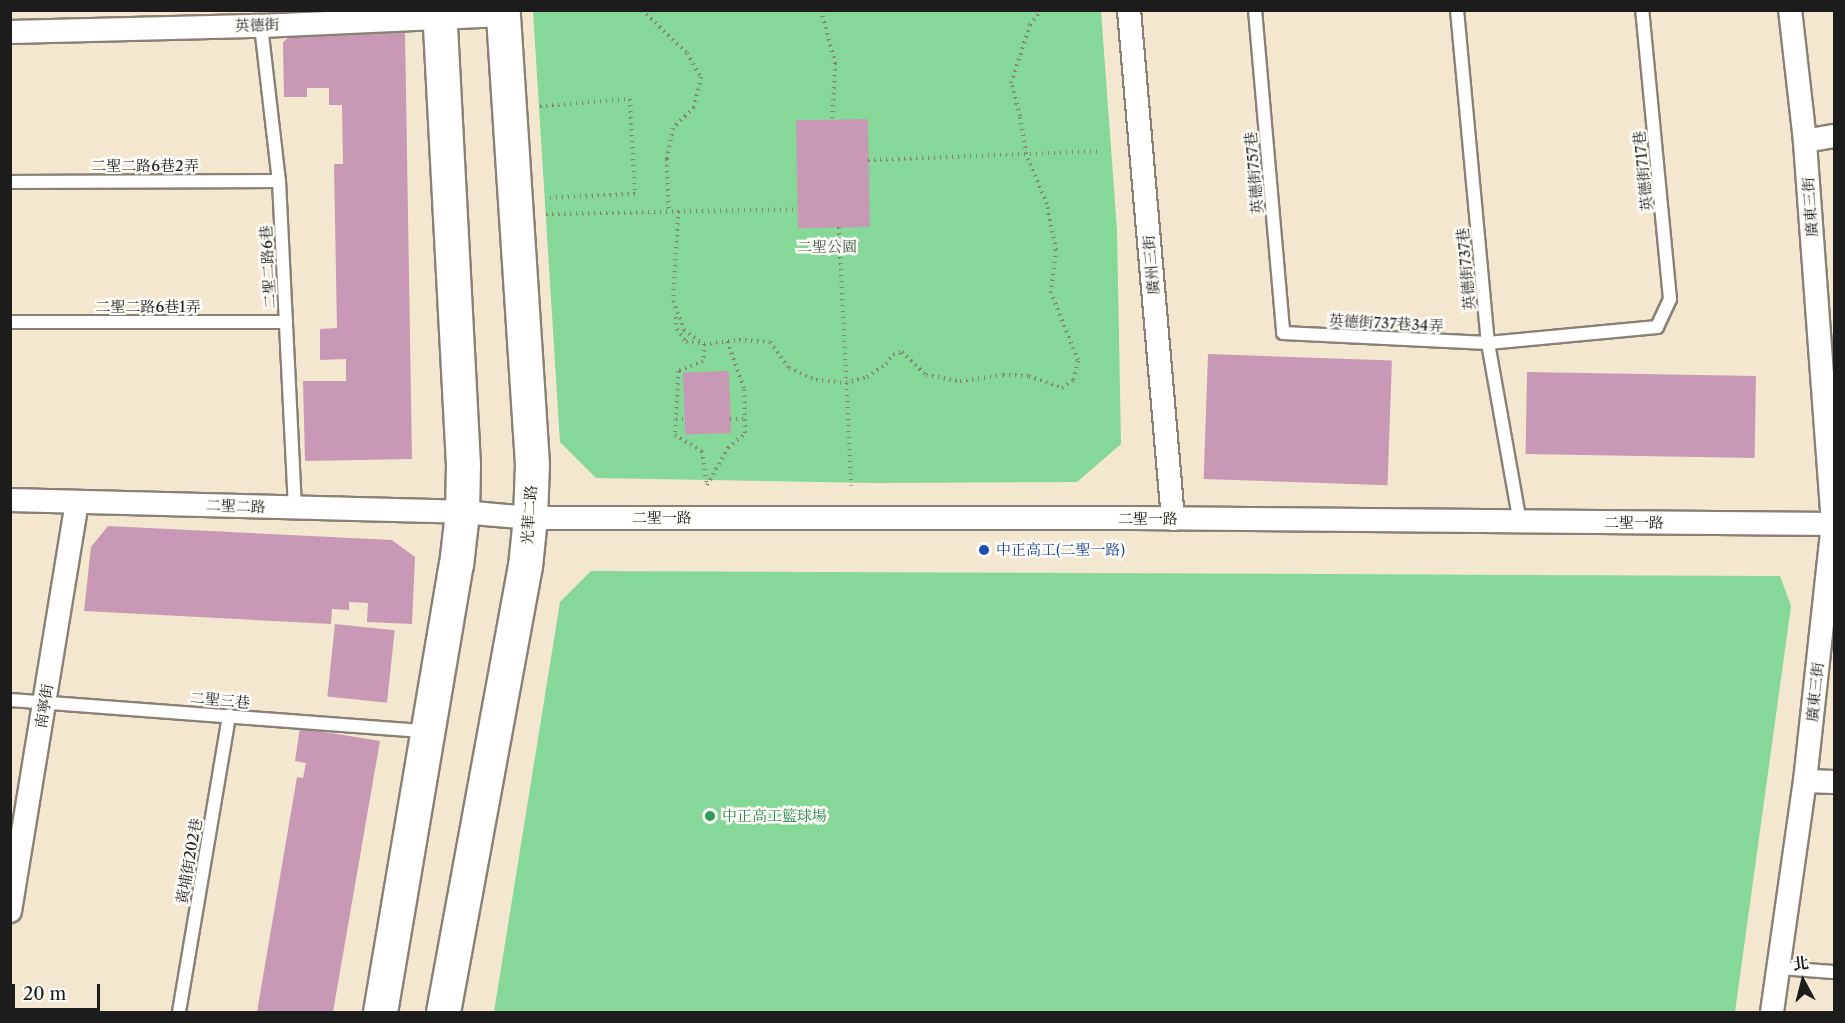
<!DOCTYPE html>
<html>
<head>
<meta charset="utf-8">
<style>
	body { margin:0 }
	#map { position:relative; width:1845px; height:1023px; overflow:hidden; background:#f3e7cf; font-family:"Libre Caslon Text","Noto Serif TC",serif }
	div>[style] { position:absolute }
	.green>* { inset:0; background:#86d898 }
	.building>* { inset:0; background:#c899b4; transform-origin:0 0 }
	.path>* { height:4px; margin-top:-2px; transform-origin:0; background:repeating-linear-gradient(90deg,#888276 0 1.5px,transparent 0 6px) }
	.roads { filter:drop-shadow(2px 0 #888276) drop-shadow(-2px 0 #888276) drop-shadow(0 2px #888276) drop-shadow(0 -2px #888276) }
	.lane>* { height:12px; margin:-6px; padding:0 6px; transform-origin:6px; border-radius:6px; background:#fff }
	.street>* { height:22px; margin:-11px; padding:0 11px; transform-origin:11px; border-radius:11px; background:#fff }
	.secondary>* { height:33px; margin:-16.5px; padding:0 16.5px; transform-origin:16.5px; border-radius:16.5px; background:#fff }
	.dots>* { width:16px; height:16px; translate:-50% -50%; box-sizing:border-box; border:3px solid #fdfcf7; border-radius:50% }
	span { translate:-50% -50%; white-space:nowrap; text-align:center; line-height:1.15; -webkit-text-stroke:5px #fdfcf7; paint-order:stroke }
	.street-label { font-size:15px; color:#1c1c1c }
	.park-label { font-size:15px; color:#415e47 }
	.transit-label { font-size:15px; color:#164399 }
	.left { translate:0 -50%; text-align:left }
	.leisure-label { font-size:15px; color:#27864d }
	.frame { position:absolute; inset:0; border:12px solid #1c1c1c; pointer-events:none }
	.north { position:absolute; left:1773px; top:951px; width:60px; height:60px; -webkit-text-stroke:4px #fdfcf7; paint-order:stroke; rotate:353deg; font-size:16px; font-weight:700; line-height:24px; text-align:center; color:#1c1c1c }
	.north::after { content:''; display:block; margin:auto; width:21px; height:27px; background:#1c1c1c; clip-path:polygon(50% 0,100% 100%,50% 72%,0 100%) }
	.scale { position:absolute; left:12px; top:984px; width:88px; height:27px; box-sizing:border-box; border:3px solid #1c1c1c; border-top:0; padding-left:8px; font-size:18px; line-height:21px; white-space:nowrap; color:#1c1c1c; -webkit-text-stroke:4px #fdfcf7; paint-order:stroke }
</style>
</head>
<body>
<div id="map">
	<div class="green">
		<i style="clip-path:polygon(533px 11px,1101px 11px,1117px 230px,1121px 444px,1077px 482px,878px 483px,596px 478px,560px 442px)"></i>
		<i style="clip-path:polygon(591px 571px,1780px 576px,1791px 606px,1735px 1012px,494px 1012px,560px 602px)"></i>
	</div>
	<div class="building">
		<i style="clip-path:polygon(405px 31px,412px 459px,305px 461px,303px 381px,346px 381px,346px 359px,320px 360px,320px 329px,337px 328px,334px 164px,343px 164px,342px 105px,329px 105px,329px 88px,307px 88px,307px 97px,284px 97px,283px 42px,294px 33px)"></i>
		<i style="left:868px;top:119px;width:108px;height:72px;rotate:89deg"></i>
		<i style="left:1208px;top:354px;width:184px;height:125px;rotate:2deg"></i>
		<i style="left:729px;top:371px;width:62px;height:46px;rotate:88deg"></i>
		<i style="left:1527px;top:372px;width:229px;height:82px;rotate:1deg"></i>
		<i style="clip-path:polygon(108px 526px,392px 540px,415px 557px,412px 624px,367px 622px,368px 603px,349px 602px,349px 610px,332px 609px,331px 624px,84px 611px,91px 547px)"></i>
		<i style="left:335px;top:624px;width:60px;height:73px;rotate:6deg"></i>
		<i style="clip-path:polygon(300px 728px,380px 741px,377px 758px,333px 1012px,257px 1012px,297px 777px,303px 778px,306px 763px,295px 761px)"></i>
	</div>
	<div class="path">
		<i style="left:642px;top:10px;width:62px;rotate:43.7deg"></i>
		<i style="left:687px;top:53px;width:28px;rotate:60deg"></i>
		<i style="left:701px;top:77px;width:31px;rotate:103deg"></i>
		<i style="left:694px;top:107px;width:30px;rotate:135deg"></i>
		<i style="left:673px;top:128px;width:32px;rotate:101deg"></i>
		<i style="left:667px;top:159px;width:53px;rotate:87.8deg"></i>
		<i style="left:821px;top:10px;width:55px;rotate:75.2deg"></i>
		<i style="left:835px;top:63px;width:57px;rotate:93deg"></i>
		<i style="left:540px;top:106px;width:90px;rotate:-4.4deg"></i>
		<i style="left:630px;top:99px;width:95px;rotate:87deg"></i>
		<i style="left:635px;top:194px;width:88px;rotate:177.4deg"></i>
		<i style="left:868px;top:160px;width:231px;rotate:-2.2deg"></i>
		<i style="left:678px;top:211px;width:90px;rotate:93.2deg"></i>
		<i style="left:673px;top:301px;width:31px;rotate:69deg"></i>
		<i style="left:684px;top:330px;width:24px;rotate:35deg"></i>
		<i style="left:704px;top:344px;width:35px;rotate:-7deg"></i>
		<i style="left:739px;top:340px;width:31px;rotate:4deg"></i>
		<i style="left:770px;top:342px;width:32px;rotate:54deg"></i>
		<i style="left:789px;top:368px;width:30px;rotate:24deg"></i>
		<i style="left:816px;top:380px;width:30px;rotate:6deg"></i>
		<i style="left:846px;top:383px;width:22px;rotate:-16deg"></i>
		<i style="left:867px;top:377px;width:23px;rotate:-34deg"></i>
		<i style="left:886px;top:364px;width:12px;rotate:-55deg"></i>
		<i style="left:893px;top:354px;width:9px;rotate:-13deg"></i>
		<i style="left:902px;top:352px;width:33px;rotate:44deg"></i>
		<i style="left:926px;top:375px;width:35px;rotate:10deg"></i>
		<i style="left:960px;top:381px;width:43px;rotate:-7.9deg"></i>
		<i style="left:1003px;top:375px;width:26px;rotate:2deg"></i>
		<i style="left:1029px;top:376px;width:35px;rotate:20deg"></i>
		<i style="left:1062px;top:388px;width:14px;rotate:-34deg"></i>
		<i style="left:1074px;top:380px;width:20px;rotate:-79deg"></i>
		<i style="left:1078px;top:360px;width:72px;rotate:-111.9deg"></i>
		<i style="left:1051px;top:293px;width:43px;rotate:-83.4deg"></i>
		<i style="left:1056px;top:250px;width:47px;rotate:-101.1deg"></i>
		<i style="left:1047px;top:204px;width:54px;rotate:-112.8deg"></i>
		<i style="left:1026px;top:154px;width:38px;rotate:-99deg"></i>
		<i style="left:1020px;top:116px;width:34px;rotate:-105deg"></i>
		<i style="left:1011px;top:83px;width:61px;rotate:-71.9deg"></i>
		<i style="left:1030px;top:25px;width:19px;rotate:-54deg"></i>
		<i style="left:546px;top:214px;width:251px;rotate:-1.1deg"></i>
		<i style="left:839px;top:227px;width:259px;rotate:87.3deg"></i>
		<i style="left:676px;top:317px;width:12px;rotate:85deg"></i>
		<i style="left:677px;top:329px;width:16px;rotate:55deg"></i>
		<i style="left:686px;top:342px;width:18px;rotate:6deg"></i>
		<i style="left:704px;top:344px;width:17px;rotate:93deg"></i>
		<i style="left:703px;top:361px;width:27px;rotate:158deg"></i>
		<i style="left:678px;top:371px;width:64px;rotate:92.7deg"></i>
		<i style="left:675px;top:435px;width:31px;rotate:31deg"></i>
		<i style="left:702px;top:451px;width:34px;rotate:82deg"></i>
		<i style="left:707px;top:485px;width:43px;rotate:-60.4deg"></i>
		<i style="left:728px;top:448px;width:23px;rotate:-41deg"></i>
		<i style="left:745px;top:433px;width:45px;rotate:-91.3deg"></i>
		<i style="left:744px;top:388px;width:50px;rotate:-109.9deg"></i>
		<i style="left:676px;top:419px;width:9px"></i>
		<i style="left:730px;top:419px;width:14px"></i>
	</div>
	<div class="roads">
		<div class="lane">
			<i style="left:1255px;top:10px;width:324px;rotate:85deg"></i>
			<i style="left:1283px;top:333px;width:205px;rotate:2.8deg"></i>
			<i style="left:1488px;top:343px;width:170px;rotate:-5.4deg"></i>
			<i style="left:1657px;top:327px;width:31px;rotate:-65deg"></i>
			<i style="left:1670px;top:299px;width:290px;rotate:-95.5deg"></i>
			<i style="left:1457px;top:10px;width:334px;rotate:84.7deg"></i>
			<i style="left:1488px;top:343px;width:182px;rotate:79.9deg"></i>
			<i style="left:261px;top:26px;width:156px;rotate:83.4deg"></i>
			<i style="left:279px;top:181px;width:327px;rotate:87.2deg"></i>
			<i style="left:10px;top:182px;width:269px;rotate:-0.2deg"></i>
			<i style="left:10px;top:322px;width:276px"></i>
			<i style="left:10px;top:700px;width:417px;rotate:4.3deg"></i>
			<i style="left:1779px;top:968px;width:55px;rotate:4.2deg"></i>
			<i style="left:179px;top:1012px;width:301px;rotate:-80.4deg"></i>
		</div>
		<div class="street">
			<i style="left:1129px;top:10px;width:511px;rotate:85.06deg"></i>
			<i style="left:10px;top:32px;width:251px;rotate:-1.4deg"></i>
			<i style="left:261px;top:26px;width:242px;rotate:-2.6deg"></i>
			<i style="left:1805px;top:141px;width:29px;rotate:-10deg"></i>
			<i style="left:10px;top:500px;width:452px;rotate:1.5deg"></i>
			<i style="left:462px;top:512px;width:68px;rotate:5deg"></i>
			<i style="left:530px;top:518px;width:602px"></i>
			<i style="left:1132px;top:518px;width:702px;rotate:0.49deg"></i>
			<i style="left:1805px;top:781px;width:29px;rotate:2deg"></i>
			<i style="left:10px;top:911px;width:414px;rotate:-80.7deg"></i>
			<i style="left:1772px;top:1012px;width:233px;rotate:-81.9deg"></i>
			<i style="left:1805px;top:781px;width:259px;rotate:-83.8deg"></i>
			<i style="left:1833px;top:524px;width:384px;rotate:-94.2deg"></i>
			<i style="left:1805px;top:141px;width:132px;rotate:-96.5deg"></i>
		</div>
		<div class="secondary">
			<i style="left:380px;top:1012px;width:453px;rotate:-80.4deg"></i>
			<i style="left:456px;top:565px;width:53px;rotate:-83.5deg"></i>
			<i style="left:462px;top:512px;width:47px;rotate:-88.8deg"></i>
			<i style="left:463px;top:465px;width:456px;rotate:-93deg"></i>
			<i style="left:443px;top:1012px;width:453px;rotate:-79.6deg"></i>
			<i style="left:525px;top:566px;width:48px;rotate:-84.1deg"></i>
			<i style="left:530px;top:518px;width:54px;rotate:-87.9deg"></i>
			<i style="left:532px;top:464px;width:455px;rotate:-93.7deg"></i>
		</div>
	</div>
	<div class="dots">
		<i style="left:984px;top:550px;background:#1a4fb4"></i>
		<i style="left:710px;top:816px;background:#2e9e5b"></i>
	</div>
	<div class="street-label">
		<span style="left:257px;top:25px;rotate:-2deg">英德街</span>
		<span style="left:145px;top:166px">二聖二路6巷2弄</span>
		<span style="left:1643px;top:171px;rotate:-96deg">英德街717巷</span>
		<span style="left:1254px;top:173px;rotate:-95deg">英德街757巷</span>
		<span style="left:1810px;top:207px;rotate:-94deg">廣東三街</span>
		<span style="left:1151px;top:265px;rotate:-95deg">廣州三街</span>
		<span style="left:268px;top:267px;rotate:-93deg">二聖二路6巷</span>
		<span style="left:1466px;top:269px;rotate:-95deg">英德街737巷</span>
		<span style="left:148px;top:307px">二聖二路6巷1弄</span>
		<span style="left:1386px;top:323px;rotate:3deg">英德街737巷34弄</span>
		<span style="left:236px;top:506px;rotate:2deg">二聖二路</span>
		<span style="left:529px;top:515px;rotate:-86deg">光華二路</span>
		<span style="left:662px;top:518px">二聖一路</span>
		<span style="left:1148px;top:519px">二聖一路</span>
		<span style="left:1634px;top:523px">二聖一路</span>
		<span style="left:1815px;top:692px;rotate:-84deg">廣東三街</span>
		<span style="left:220px;top:700px;rotate:5deg">二聖三巷</span>
		<span style="left:44px;top:706px;rotate:-81deg">南寧街</span>
		<span style="left:189px;top:861px;rotate:-80deg">黃埔街202巷</span>
	</div>
	<div class="park-label">
		<span style="left:827px;top:247px">二聖公園</span>
	</div>
	<div class="transit-label">
		<span class="left" style="left:996px;top:550px">中正高工(二聖一路)</span>
	</div>
	<div class="leisure-label">
		<span class="left" style="left:722px;top:816px">中正高工籃球場</span>
	</div>
	<div class="frame"></div>
	<div class="north">北</div>
	<div class="scale">20 m</div>
</div>
</body>
</html>
